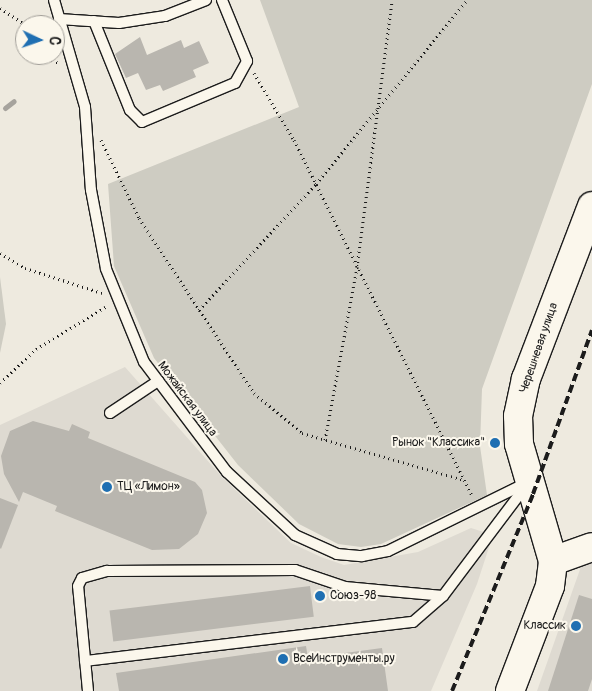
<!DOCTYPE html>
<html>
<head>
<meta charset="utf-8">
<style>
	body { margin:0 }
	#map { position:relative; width:592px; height:691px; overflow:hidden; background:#eeeadf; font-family:Pangolin,sans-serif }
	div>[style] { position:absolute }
	.built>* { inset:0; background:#dedad1 }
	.green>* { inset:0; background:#ceccc2 }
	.stream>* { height:5px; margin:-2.5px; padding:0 2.5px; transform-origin:2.5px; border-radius:2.5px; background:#a6a39d }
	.building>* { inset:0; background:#b9b6af; transform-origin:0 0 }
	.path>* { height:3px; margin-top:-1.5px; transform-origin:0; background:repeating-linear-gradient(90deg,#1c1c1c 0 1px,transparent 0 5px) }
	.roads { filter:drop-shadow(1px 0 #1c1c1c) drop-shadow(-1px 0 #1c1c1c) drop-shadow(0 1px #1c1c1c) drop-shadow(0 -1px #1c1c1c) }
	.lane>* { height:10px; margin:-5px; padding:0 5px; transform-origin:5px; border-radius:5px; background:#fbf7ec }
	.secondary>* { height:28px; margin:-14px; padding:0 14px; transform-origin:14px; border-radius:14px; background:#fbf7ec }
	.primary>* { height:28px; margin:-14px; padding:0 14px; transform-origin:14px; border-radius:14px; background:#fbf7ec }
	.rail>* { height:4px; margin-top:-2px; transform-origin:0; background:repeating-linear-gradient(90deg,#1c1c1c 0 8px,transparent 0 12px) }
	.dots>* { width:14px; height:14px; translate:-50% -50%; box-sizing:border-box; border:2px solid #fbf7ec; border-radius:50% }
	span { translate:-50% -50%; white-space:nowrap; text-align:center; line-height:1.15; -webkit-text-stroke:4px #fbf7ec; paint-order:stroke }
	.street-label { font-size:12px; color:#1c1c1c }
	.poi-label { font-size:12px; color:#1c1c1c }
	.right { translate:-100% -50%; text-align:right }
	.left { translate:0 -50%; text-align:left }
	.north { position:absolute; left:15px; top:15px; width:50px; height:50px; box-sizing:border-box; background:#fbf7ec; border:1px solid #a29f99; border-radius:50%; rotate:93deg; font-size:14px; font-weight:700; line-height:20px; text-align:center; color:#1c1c1c }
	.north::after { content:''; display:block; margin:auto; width:18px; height:22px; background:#1f6fb2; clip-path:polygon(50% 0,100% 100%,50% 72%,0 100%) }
</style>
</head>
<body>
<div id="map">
	<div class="built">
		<i style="clip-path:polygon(125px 367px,222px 477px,291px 543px,321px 557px,344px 565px,418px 552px,471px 528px,493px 535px,477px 584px,431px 691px,0 691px,0 425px)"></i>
		<i style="clip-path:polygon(583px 561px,592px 561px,592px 691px,537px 691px)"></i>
	</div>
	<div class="green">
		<i style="clip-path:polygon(260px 0,592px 0,592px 84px,482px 389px,480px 446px,487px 495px,381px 544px,361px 547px,338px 544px,299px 524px,238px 465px,154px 358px,114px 266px,108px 184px,299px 107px)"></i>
		<i style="clip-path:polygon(0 277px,6px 324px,0 353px)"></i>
	</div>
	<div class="stream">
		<i style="left:5px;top:108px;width:11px;rotate:-38deg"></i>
	</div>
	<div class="building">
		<i style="clip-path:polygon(140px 37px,147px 55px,181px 40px,184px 48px,199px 41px,209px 63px,193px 70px,196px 77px,163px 91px,160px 85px,146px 90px,138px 73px,126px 78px,115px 54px)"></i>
		<i style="clip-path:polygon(33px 421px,69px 431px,72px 424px,90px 432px,88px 438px,195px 482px,202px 490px,207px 513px,198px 534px,179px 549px,152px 550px,55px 511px,57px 506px,23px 492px,19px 502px,4px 474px,1px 456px,10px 431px)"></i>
		<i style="clip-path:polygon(0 498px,18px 505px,1px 549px,0 548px)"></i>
		<i style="left:310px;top:586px;width:31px;height:202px;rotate:83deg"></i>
		<i style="clip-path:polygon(579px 595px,592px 599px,592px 679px,588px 691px,548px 691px)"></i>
		<i style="clip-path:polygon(306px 646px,308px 658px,382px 648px,388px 691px,119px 691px,116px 673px)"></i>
	</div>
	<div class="path">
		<i style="left:0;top:8px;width:31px;rotate:33deg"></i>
		<i style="left:43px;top:55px;width:19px;rotate:28deg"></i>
		<i style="left:254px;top:73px;width:78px;rotate:59.2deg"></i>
		<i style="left:294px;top:140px;width:398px;rotate:63.4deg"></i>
		<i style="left:101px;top:140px;width:87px;rotate:64deg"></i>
		<i style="left:139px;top:218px;width:209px;rotate:56.7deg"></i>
		<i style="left:254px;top:393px;width:62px;rotate:39.8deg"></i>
		<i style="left:302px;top:433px;width:169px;rotate:16.2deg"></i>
		<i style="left:0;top:253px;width:29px;rotate:31deg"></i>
		<i style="left:25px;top:268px;width:81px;rotate:18deg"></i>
		<i style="left:199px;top:310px;width:172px;rotate:-47.1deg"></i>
		<i style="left:316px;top:184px;width:238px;rotate:-50.6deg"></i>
		<i style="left:0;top:383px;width:50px;rotate:-43.4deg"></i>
		<i style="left:36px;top:349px;width:83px;rotate:-31.2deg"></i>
		<i style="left:325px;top:440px;width:176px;rotate:-79.5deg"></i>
		<i style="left:357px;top:267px;width:269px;rotate:-82.5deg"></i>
	</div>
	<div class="roads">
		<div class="lane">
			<i style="left:54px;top:0;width:111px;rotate:73.8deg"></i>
			<i style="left:85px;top:107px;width:83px;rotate:85.9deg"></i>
			<i style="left:91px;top:190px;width:80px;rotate:79.2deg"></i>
			<i style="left:106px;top:269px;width:100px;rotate:67.8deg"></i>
			<i style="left:144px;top:362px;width:138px;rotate:53deg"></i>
			<i style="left:227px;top:472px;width:93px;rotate:42.8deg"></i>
			<i style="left:295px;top:535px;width:46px;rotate:24.3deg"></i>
			<i style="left:337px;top:554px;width:25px;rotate:5deg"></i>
			<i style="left:362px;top:556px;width:26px;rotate:-11deg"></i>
			<i style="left:388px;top:551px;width:158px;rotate:-26.2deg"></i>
			<i style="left:59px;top:19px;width:60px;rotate:3.8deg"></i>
			<i style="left:119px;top:23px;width:47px;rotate:-8.7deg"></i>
			<i style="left:165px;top:16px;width:44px;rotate:-21.3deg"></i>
			<i style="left:94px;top:21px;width:96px;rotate:68deg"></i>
			<i style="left:130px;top:110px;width:17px;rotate:45deg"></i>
			<i style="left:142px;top:122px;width:101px;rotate:-22.8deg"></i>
			<i style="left:235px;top:83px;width:25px;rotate:-61deg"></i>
			<i style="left:247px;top:61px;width:66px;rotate:-112.3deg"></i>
			<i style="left:110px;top:413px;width:58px;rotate:-33.7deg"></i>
			<i style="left:85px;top:661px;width:330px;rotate:-6.8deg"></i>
			<i style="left:413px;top:622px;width:40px;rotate:-41deg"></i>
			<i style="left:443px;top:596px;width:138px;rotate:-53deg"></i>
			<i style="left:88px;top:691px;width:105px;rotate:-95.4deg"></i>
			<i style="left:78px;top:586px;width:9px;rotate:-63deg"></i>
			<i style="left:82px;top:578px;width:26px;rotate:-16deg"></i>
			<i style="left:107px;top:571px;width:188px;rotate:-0.3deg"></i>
			<i style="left:295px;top:570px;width:53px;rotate:18.8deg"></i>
			<i style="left:345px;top:587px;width:98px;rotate:5.2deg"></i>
		</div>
		<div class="secondary">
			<i style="left:553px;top:561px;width:41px;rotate:-19.7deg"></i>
		</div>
		<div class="primary">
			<i style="left:510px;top:691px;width:112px;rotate:-69.1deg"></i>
			<i style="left:550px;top:586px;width:25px;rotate:-83deg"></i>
			<i style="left:553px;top:561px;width:122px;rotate:-106.2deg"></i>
			<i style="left:519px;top:444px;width:28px;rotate:-92deg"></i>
			<i style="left:518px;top:416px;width:38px;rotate:-78deg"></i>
			<i style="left:526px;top:379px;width:185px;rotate:-69.1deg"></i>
		</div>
	</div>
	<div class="rail">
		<i style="left:452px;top:691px;width:213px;rotate:-67.6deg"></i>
		<i style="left:533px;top:494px;width:174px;rotate:-70.2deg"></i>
	</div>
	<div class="dots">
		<i style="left:495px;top:443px;background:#1f6fb2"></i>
		<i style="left:107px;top:487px;background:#1f6fb2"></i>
		<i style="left:320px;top:596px;background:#1f6fb2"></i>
		<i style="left:576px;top:626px;background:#1f6fb2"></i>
		<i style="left:283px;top:659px;background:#1f6fb2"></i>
	</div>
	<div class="street-label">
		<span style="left:539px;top:348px;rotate:-71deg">Черешневая улица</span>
		<span style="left:187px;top:399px;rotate:53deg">Можайская улица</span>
	</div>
	<div class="poi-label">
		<span class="right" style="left:485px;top:443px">Рынок "Классика"</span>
		<span class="left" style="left:117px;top:487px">ТЦ «Лимон»</span>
		<span class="left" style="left:330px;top:596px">Союз-98</span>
		<span class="right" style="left:566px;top:626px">Классик</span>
		<span class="left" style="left:293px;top:659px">ВсеИнструменты.ру</span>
	</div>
	<div class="north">С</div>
</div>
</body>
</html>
